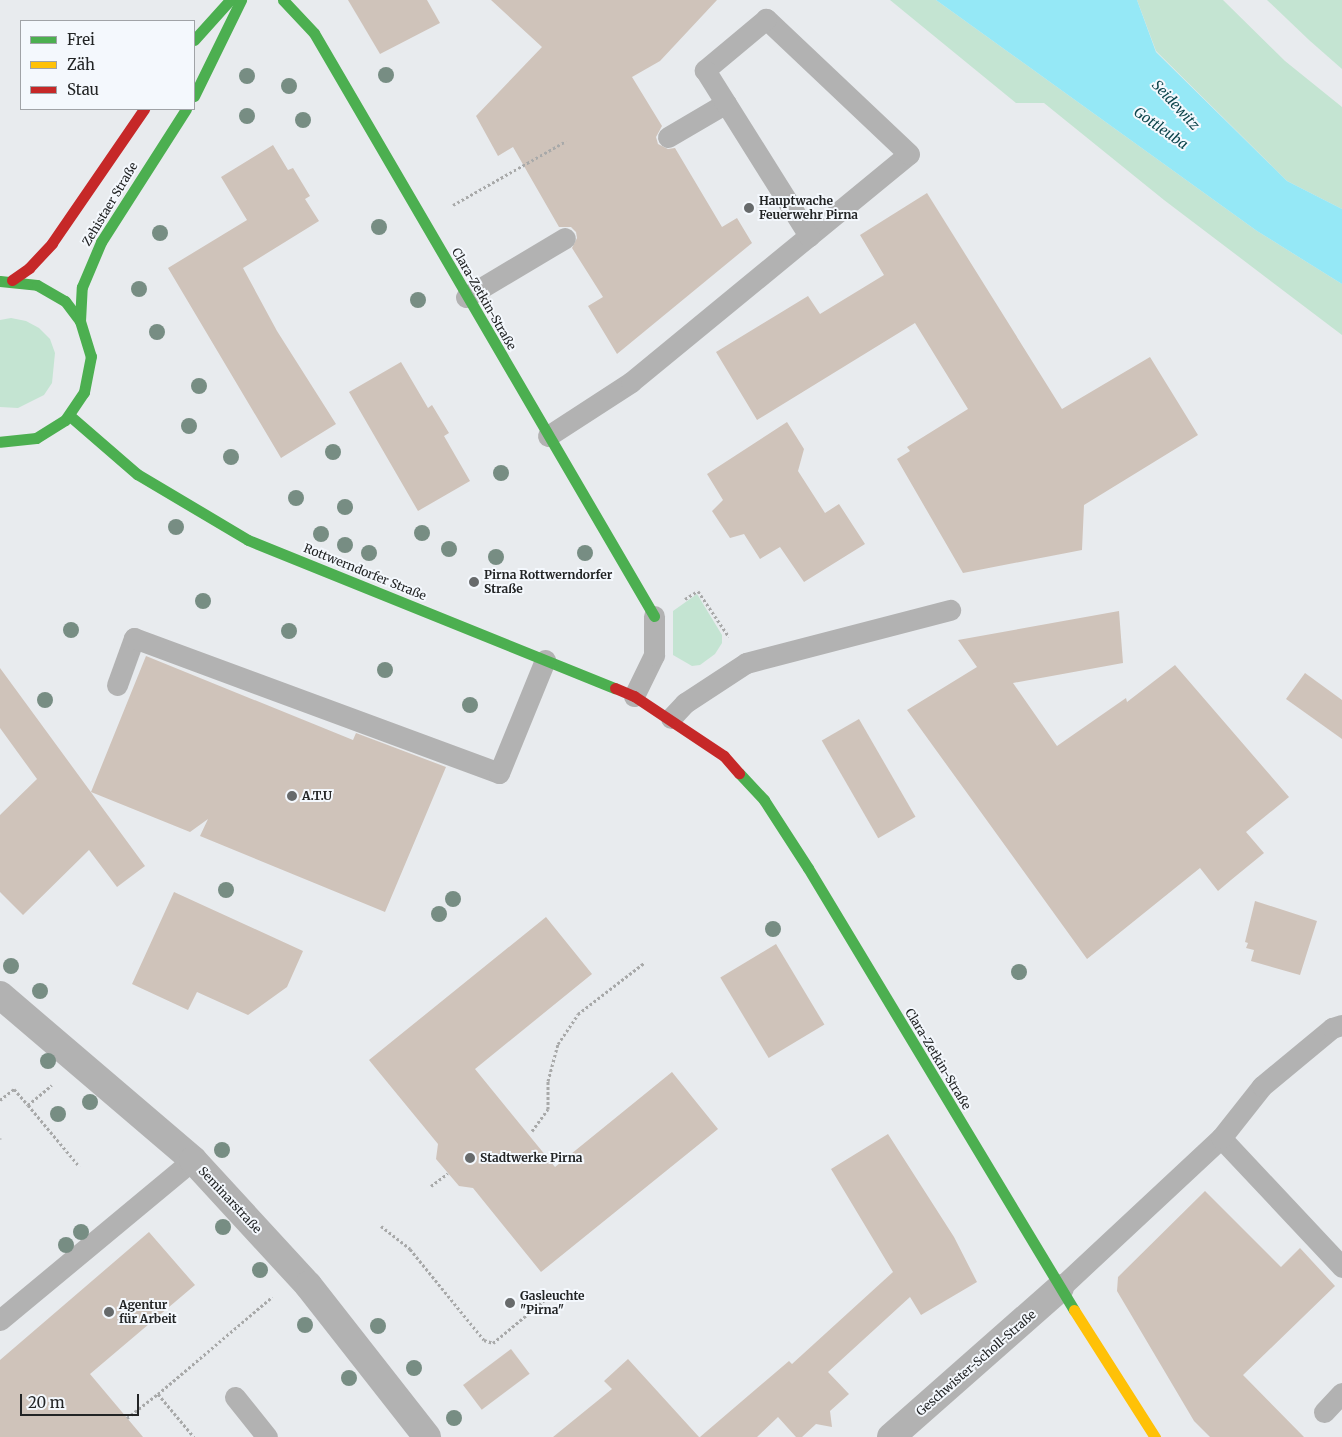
<!DOCTYPE html>
<html>
<head>
<meta charset="utf-8">
<style>
	body { margin:0 }
	#map { position:relative; width:1342px; height:1437px; overflow:hidden; background:#e8ebee; font-family:Merriweather,serif }
	div>[style] { position:absolute }
	.green>* { inset:0; background:#c4e4d2 }
	.water>* { inset:0; background:#95e8f6 }
	.building>* { inset:0; background:#cfc3ba; transform-origin:0 0 }
	.path>* { height:3px; margin-top:-1.5px; transform-origin:0; background:repeating-linear-gradient(90deg,#a8a9a9 0 2.5px,transparent 0 5px) }
	.lane>* { height:21px; margin:-10.5px; padding:0 10.5px; transform-origin:10.5px; border-radius:10.5px; background:#b2b2b2 }
	.street>* { height:28px; margin:-14px; padding:0 14px; transform-origin:14px; border-radius:14px; background:#b2b2b2 }
	.fast>* { height:11px; margin:-5.5px; padding:0 5.5px; transform-origin:5.5px; border-radius:5.5px; background:#4caf50 }
	.slow>* { height:11px; margin:-5.5px; padding:0 5.5px; transform-origin:5.5px; border-radius:5.5px; background:#ffc107 }
	.jam>* { height:11px; margin:-5.5px; padding:0 5.5px; transform-origin:5.5px; border-radius:5.5px; background:#c62828 }
	.trees>* { width:16px; height:16px; margin:-8px; border-radius:50%; background:#778d83 }
	.dots>* { width:14px; height:14px; translate:-50% -50%; box-sizing:border-box; border:2px solid #f4f8fd; border-radius:50% }
	span { translate:-50% -50%; white-space:nowrap; text-align:center; line-height:1.15; -webkit-text-stroke:4px #f4f8fd; paint-order:stroke }
	.poi-label { font-size:12px; color:#222425; font-weight:700 }
	.left { translate:0 -50%; text-align:left }
	.street-label { font-size:12px; color:#222425 }
	.water-label { font-size:14px; color:#0c444b; font-style:italic }
	.legend { position:absolute; left:20px; top:20px; width:175px; height:90px; box-sizing:border-box; background:#f4f8fd; border:1px solid #a0a3a7; margin:0; padding:6px 9px; list-style:none; font-size:15px; color:#222425 }
	.legend li { display:flex; align-items:center; gap:10px; height:25px }
	.legend b { width:25px; border:1px solid #a0a3a7 }
	.scale { position:absolute; left:20px; top:1394px; width:119px; height:22px; box-sizing:border-box; border:2px solid #222425; border-top:0; padding-left:6px; font-size:15px; line-height:18px; white-space:nowrap; color:#222425; -webkit-text-stroke:4px #f4f8fd; paint-order:stroke }
</style>
</head>
<body>
<div id="map">
	<div class="green">
		<i style="clip-path:polygon(890px 0,936px 0,1257px 231px,1342px 284px,1342px 335px,1164px 200px,1044px 103px,1016px 103px)"></i>
		<i style="clip-path:polygon(1137px 0,1223px 0,1285px 61px,1342px 107px,1342px 209px,1287px 181px,1156px 51px)"></i>
		<i style="clip-path:polygon(1267px 0,1342px 0,1342px 69px,1309px 40px)"></i>
		<i style="clip-path:polygon(11px 318px,26px 321px,39px 328px,50px 339px,55px 353px,52px 383px,44px 395px,18px 408px,0 407px,0 320px)"></i>
		<i style="clip-path:polygon(697px 594px,722px 635px,722px 643px,715px 654px,700px 665px,692px 666px,673px 655px,673px 611px)"></i>
	</div>
	<div class="water">
		<i style="clip-path:polygon(936px 0,1137px 0,1156px 52px,1287px 181px,1342px 209px,1342px 284px,1257px 231px)"></i>
	</div>
	<div class="building">
		<i style="clip-path:polygon(348px 0,427px 0,440px 23px,380px 54px)"></i>
		<i style="clip-path:polygon(491px 0,717px 0,660px 61px,632px 77px,662px 126px,656px 137px,658px 144px,668px 149px,675px 148px,722px 227px,737px 218px,752px 243px,617px 354px,588px 306px,603px 297px,572px 248px,577px 238px,576px 232px,571px 227px,559px 227px,513px 147px,498px 156px,476px 116px,542px 47px)"></i>
		<i style="clip-path:polygon(273px 145px,288px 170px,293px 168px,310px 196px,305px 199px,319px 221px,243px 268px,277px 331px,336px 424px,281px 458px,168px 268px,247px 220px,221px 177px)"></i>
		<i style="clip-path:polygon(927px 193px,1062px 409px,1150px 357px,1198px 435px,1084px 505px,1082px 550px,963px 573px,897px 459px,910px 451px,907px 447px,968px 409px,915px 323px,757px 420px,716px 352px,808px 296px,820px 314px,884px 275px,860px 235px)"></i>
		<i style="clip-path:polygon(401px 362px,428px 408px,432px 405px,449px 433px,444px 436px,470px 481px,418px 511px,349px 392px)"></i>
		<i style="clip-path:polygon(787px 422px,804px 449px,798px 471px,825px 513px,839px 504px,865px 544px,804px 582px,780px 547px,760px 559px,744px 534px,730px 538px,712px 511px,723px 500px,707px 474px)"></i>
		<i style="clip-path:polygon(1119px 611px,1123px 663px,1013px 683px,1057px 746px,1126px 698px,1127px 702px,1175px 665px,1289px 797px,1246px 832px,1264px 853px,1231px 880px,1218px 891px,1200px 868px,1087px 959px,907px 710px,977px 667px,958px 640px)"></i>
		<i style="clip-path:polygon(146px 656px,353px 740px,356px 733px,446px 767px,385px 912px,200px 836px,208px 819px,190px 832px,91px 792px)"></i>
		<i style="clip-path:polygon(0 668px,145px 866px,117px 887px,89px 850px,23px 915px,0 892px,0 815px,37px 779px,0 728px)"></i>
		<i style="clip-path:polygon(1305px 673px,1342px 700px,1342px 739px,1286px 699px)"></i>
		<i style="left:859px;top:719px;width:113px;height:43px;rotate:60deg"></i>
		<i style="clip-path:polygon(174px 892px,303px 951px,287px 987px,248px 1015px,197px 992px,188px 1010px,132px 984px)"></i>
		<i style="clip-path:polygon(1255px 901px,1317px 921px,1300px 975px,1251px 961px,1254px 950px,1246px 948px,1248px 943px,1245px 942px)"></i>
		<i style="clip-path:polygon(546px 917px,592px 974px,475px 1069px,555px 1167px,672px 1072px,718px 1129px,541px 1272px,473px 1188px,459px 1186px,436px 1159px,438px 1144px,369px 1060px)"></i>
		<i style="left:776px;top:944px;width:94px;height:65px;rotate:59deg"></i>
		<i style="clip-path:polygon(888px 1134px,954px 1237px,977px 1282px,921px 1315px,910px 1297px,828px 1372px,849px 1394px,830px 1411px,832px 1427px,816px 1424px,802px 1437px,796px 1437px,778px 1417px,757px 1437px,700px 1437px,789px 1361px,792px 1364px,893px 1272px,831px 1169px)"></i>
		<i style="clip-path:polygon(1205px 1191px,1281px 1267px,1300px 1248px,1335px 1286px,1243px 1375px,1304px 1437px,1210px 1437px,1194px 1421px,1117px 1291px,1118px 1277px)"></i>
		<i style="clip-path:polygon(149px 1232px,195px 1285px,90px 1374px,143px 1437px,0 1437px,0 1360px)"></i>
		<i style="left:511px;top:1349px;width:31px;height:60px;rotate:53deg"></i>
		<i style="clip-path:polygon(628px 1359px,699px 1437px,553px 1437px,612px 1389px,604px 1381px)"></i>
	</div>
	<div class="path">
		<i style="left:453px;top:205px;width:130px;rotate:-29.5deg"></i>
		<i style="left:685px;top:599px;width:15px;rotate:-32deg"></i>
		<i style="left:698px;top:591px;width:55px;rotate:56deg"></i>
		<i style="left:0;top:1100px;width:18px;rotate:-38deg"></i>
		<i style="left:14px;top:1089px;width:21px;rotate:49deg"></i>
		<i style="left:28px;top:1105px;width:31px;rotate:-40deg"></i>
		<i style="left:28px;top:1105px;width:80px;rotate:50.1deg"></i>
		<i style="left:532px;top:1131px;width:27px;rotate:-54deg"></i>
		<i style="left:548px;top:1109px;width:28px;rotate:-90deg"></i>
		<i style="left:548px;top:1081px;width:38px;rotate:-75deg"></i>
		<i style="left:558px;top:1044px;width:36px;rotate:-56deg"></i>
		<i style="left:578px;top:1014px;width:83px;rotate:-37.7deg"></i>
		<i style="left:0;top:1138px;width:1px;rotate:90deg"></i>
		<i style="left:431px;top:1186px;width:21px;rotate:-37deg"></i>
		<i style="left:381px;top:1226px;width:37px;rotate:38deg"></i>
		<i style="left:410px;top:1249px;width:117px;rotate:50.9deg"></i>
		<i style="left:484px;top:1340px;width:9px;rotate:18deg"></i>
		<i style="left:493px;top:1343px;width:70px;rotate:-39.8deg"></i>
		<i style="left:547px;top:1298px;width:12px"></i>
		<i style="left:158px;top:1394px;width:150px;rotate:-40.4deg"></i>
		<i style="left:127px;top:1418px;width:39px;rotate:-38deg"></i>
		<i style="left:158px;top:1394px;width:56px;rotate:50.1deg"></i>
	</div>
	<div class="lane">
		<i style="left:668px;top:137px;width:67px;rotate:-30.4deg"></i>
		<i style="left:466px;top:297px;width:115px;rotate:-30.8deg"></i>
		<i style="left:548px;top:436px;width:99px;rotate:-33deg"></i>
		<i style="left:631px;top:382px;width:230px;rotate:-39.4deg"></i>
		<i style="left:809px;top:236px;width:129px;rotate:-39.4deg"></i>
		<i style="left:909px;top:154px;width:197px;rotate:-136.6deg"></i>
		<i style="left:766px;top:19px;width:80px;rotate:140.1deg"></i>
		<i style="left:705px;top:70px;width:196px;rotate:57.9deg"></i>
		<i style="left:117px;top:685px;width:50px;rotate:-70.1deg"></i>
		<i style="left:134px;top:638px;width:389px;rotate:20.3deg"></i>
		<i style="left:499px;top:773px;width:122px;rotate:-67.8deg"></i>
		<i style="left:634px;top:696px;width:46px;rotate:-64deg"></i>
		<i style="left:654px;top:655px;width:39px;rotate:-90deg"></i>
		<i style="left:671px;top:718px;width:21px;rotate:-47deg"></i>
		<i style="left:685px;top:703px;width:73px;rotate:-33.3deg"></i>
		<i style="left:746px;top:663px;width:211px;rotate:-14.6deg"></i>
		<i style="left:1221px;top:1138px;width:177px;rotate:46.8deg"></i>
		<i style="left:1060px;top:1288px;width:220px;rotate:-43deg"></i>
		<i style="left:1221px;top:1138px;width:66px;rotate:-51.7deg"></i>
		<i style="left:1262px;top:1086px;width:91px;rotate:-39.6deg"></i>
		<i style="left:1332px;top:1028px;width:10px;rotate:-17deg"></i>
		<i style="left:0;top:1320px;width:251px;rotate:-39.7deg"></i>
		<i style="left:235px;top:1397px;width:51px;rotate:51.3deg"></i>
		<i style="left:1324px;top:1412px;width:26px;rotate:-47deg"></i>
	</div>
	<div class="street">
		<i style="left:0;top:995px;width:254px;rotate:40.5deg"></i>
		<i style="left:193px;top:1160px;width:170px;rotate:47.4deg"></i>
		<i style="left:308px;top:1285px;width:193px;rotate:51.9deg"></i>
		<i style="left:891px;top:1437px;width:225px;rotate:-41.4deg"></i>
	</div>
	<div class="fast">
		<i style="left:283px;top:0;width:45px;rotate:46.8deg"></i>
		<i style="left:314px;top:33px;width:675px;rotate:59.75deg"></i>
		<i style="left:194px;top:40px;width:54px;rotate:-48deg"></i>
		<i style="left:194px;top:96px;width:107px;rotate:-63.9deg"></i>
		<i style="left:0;top:281px;width:37px;rotate:6deg"></i>
		<i style="left:37px;top:285px;width:32px;rotate:30deg"></i>
		<i style="left:65px;top:301px;width:25px;rotate:53deg"></i>
		<i style="left:80px;top:321px;width:37px;rotate:73deg"></i>
		<i style="left:91px;top:356px;width:37px;rotate:101deg"></i>
		<i style="left:84px;top:392px;width:34px;rotate:124deg"></i>
		<i style="left:65px;top:420px;width:34px;rotate:148deg"></i>
		<i style="left:36px;top:438px;width:36px;rotate:174deg"></i>
		<i style="left:80px;top:321px;width:34px;rotate:-87deg"></i>
		<i style="left:82px;top:287px;width:49px;rotate:-67.1deg"></i>
		<i style="left:101px;top:242px;width:158px;rotate:-57.4deg"></i>
		<i style="left:70px;top:416px;width:89px;rotate:40.9deg"></i>
		<i style="left:137px;top:474px;width:129px;rotate:30.7deg"></i>
		<i style="left:248px;top:540px;width:396px;rotate:22deg"></i>
		<i style="left:739px;top:773px;width:37px;rotate:47deg"></i>
		<i style="left:764px;top:800px;width:81px;rotate:57.1deg"></i>
		<i style="left:808px;top:868px;width:516px;rotate:58.96deg"></i>
	</div>
	<div class="slow">
		<i style="left:1074px;top:1310px;width:151px;rotate:57.5deg"></i>
	</div>
	<div class="jam">
		<i style="left:12px;top:280px;width:21px;rotate:-35deg"></i>
		<i style="left:29px;top:268px;width:34px;rotate:-47deg"></i>
		<i style="left:52px;top:243px;width:163px;rotate:-55.5deg"></i>
		<i style="left:615px;top:688px;width:21px;rotate:23deg"></i>
		<i style="left:634px;top:696px;width:108px;rotate:33.7deg"></i>
		<i style="left:724px;top:756px;width:23px;rotate:49deg"></i>
	</div>
	<div class="trees">
		<i style="left:386px;top:75px"></i>
		<i style="left:247px;top:76px"></i>
		<i style="left:289px;top:86px"></i>
		<i style="left:247px;top:116px"></i>
		<i style="left:303px;top:120px"></i>
		<i style="left:379px;top:227px"></i>
		<i style="left:160px;top:233px"></i>
		<i style="left:139px;top:289px"></i>
		<i style="left:418px;top:300px"></i>
		<i style="left:157px;top:332px"></i>
		<i style="left:199px;top:386px"></i>
		<i style="left:189px;top:426px"></i>
		<i style="left:333px;top:452px"></i>
		<i style="left:231px;top:457px"></i>
		<i style="left:501px;top:473px"></i>
		<i style="left:296px;top:498px"></i>
		<i style="left:345px;top:507px"></i>
		<i style="left:176px;top:527px"></i>
		<i style="left:422px;top:533px"></i>
		<i style="left:321px;top:534px"></i>
		<i style="left:345px;top:545px"></i>
		<i style="left:449px;top:549px"></i>
		<i style="left:369px;top:553px"></i>
		<i style="left:585px;top:553px"></i>
		<i style="left:496px;top:557px"></i>
		<i style="left:203px;top:601px"></i>
		<i style="left:71px;top:630px"></i>
		<i style="left:289px;top:631px"></i>
		<i style="left:385px;top:670px"></i>
		<i style="left:45px;top:700px"></i>
		<i style="left:470px;top:705px"></i>
		<i style="left:226px;top:890px"></i>
		<i style="left:453px;top:899px"></i>
		<i style="left:439px;top:914px"></i>
		<i style="left:773px;top:929px"></i>
		<i style="left:11px;top:966px"></i>
		<i style="left:1019px;top:972px"></i>
		<i style="left:40px;top:991px"></i>
		<i style="left:48px;top:1061px"></i>
		<i style="left:90px;top:1102px"></i>
		<i style="left:58px;top:1114px"></i>
		<i style="left:222px;top:1150px"></i>
		<i style="left:223px;top:1227px"></i>
		<i style="left:81px;top:1232px"></i>
		<i style="left:66px;top:1245px"></i>
		<i style="left:260px;top:1270px"></i>
		<i style="left:305px;top:1325px"></i>
		<i style="left:378px;top:1326px"></i>
		<i style="left:414px;top:1368px"></i>
		<i style="left:349px;top:1378px"></i>
		<i style="left:454px;top:1418px"></i>
	</div>
	<div class="dots">
		<i style="left:749px;top:208px;background:#676a6b"></i>
		<i style="left:474px;top:582px;background:#676a6b"></i>
		<i style="left:292px;top:796px;background:#676a6b"></i>
		<i style="left:470px;top:1158px;background:#676a6b"></i>
		<i style="left:510px;top:1303px;background:#676a6b"></i>
		<i style="left:109px;top:1312px;background:#676a6b"></i>
	</div>
	<div class="poi-label">
		<span class="left" style="left:759px;top:208px">Hauptwache<br>Feuerwehr Pirna</span>
		<span class="left" style="left:484px;top:582px">Pirna Rottwerndorfer<br>Straße</span>
		<span class="left" style="left:302px;top:796px">A.T.U</span>
		<span class="left" style="left:480px;top:1158px">Stadtwerke Pirna</span>
		<span class="left" style="left:520px;top:1303px">Gasleuchte<br>"Pirna"</span>
		<span class="left" style="left:119px;top:1312px">Agentur<br>für Arbeit</span>
	</div>
	<div class="street-label">
		<span style="left:110px;top:204px;rotate:-59deg">Zehistaer Straße</span>
		<span style="left:484px;top:299px;rotate:60deg">Clara-Zetkin-Straße</span>
		<span style="left:365px;top:572px;rotate:22deg">Rottwerndorfer Straße</span>
		<span style="left:938px;top:1059px;rotate:59deg">Clara-Zetkin-Straße</span>
		<span style="left:230px;top:1200px;rotate:47deg">Seminarstraße</span>
		<span style="left:976px;top:1363px;rotate:-41deg">Geschwister-Scholl-Straße</span>
	</div>
	<div class="water-label">
		<span style="left:1176px;top:105px;rotate:47deg">Seidewitz</span>
		<span style="left:1161px;top:128px;rotate:35deg">Gottleuba</span>
	</div>
	<ul class="legend">
	<li><b style="height:6px;background:#4caf50"></b>Frei</li>
	<li><b style="height:6px;background:#ffc107"></b>Zäh</li>
	<li><b style="height:6px;background:#c62828"></b>Stau</li>
	</ul>
	<div class="scale">20 m</div>
</div>
</body>
</html>
